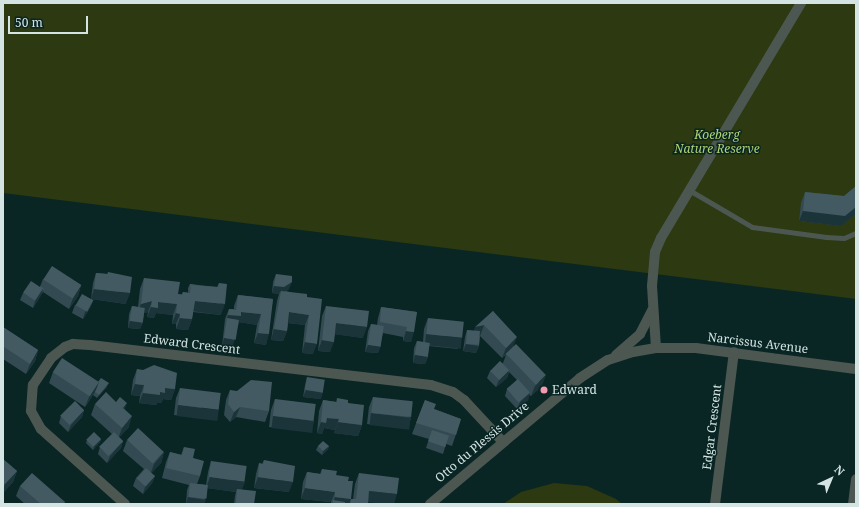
<!DOCTYPE html>
<html>
<head>
<meta charset="utf-8">
<style>
	body { margin:0 }
	#map { position:relative; width:859px; height:507px; overflow:hidden; background:#092625; font-family:"Noto Serif",serif }
	div>[style] { position:absolute }
	.green>* { inset:0; background:#2c3911 }
	.service>* { height:5px; margin:-2.5px; padding:0 2.5px; transform-origin:2.5px; border-radius:2.5px; background:#4d5751 }
	.minor>* { height:10px; margin:-5px; padding:0 5px; transform-origin:5px; border-radius:5px; background:#4d5751 }
	.wall>* { inset:0; background:#334a53 }
	.shaded-wall>* { inset:0; background:#1b343a; transform-origin:0 0 }
	.building>* { inset:0; background:#445a62; transform-origin:0 0 }
	.dots>* { width:11px; height:11px; translate:-50% -50%; box-sizing:border-box; border:2px solid #092625; border-radius:50% }
	span { translate:-50% -50%; white-space:nowrap; text-align:center; line-height:1.15; -webkit-text-stroke:3px #092625; paint-order:stroke }
	.park-label { font-size:12px; color:#b1d271; font-style:italic }
	.street-label { font-size:12px; color:#d4e4e3 }
	.poi-label { font-size:12px; color:#d4e4e3 }
	.left { translate:0 -50%; text-align:left }
	.frame { position:absolute; inset:0; border:4px solid #d4e4e3; pointer-events:none }
	.north { position:absolute; left:811px; top:459px; width:40px; height:40px; -webkit-text-stroke:3px #092625; paint-order:stroke; rotate:44deg; font-size:11px; font-weight:700; line-height:16px; text-align:center; color:#d4e4e3 }
	.north::after { content:''; display:block; margin:auto; width:14px; height:18px; background:#d4e4e3; clip-path:polygon(50% 0,100% 100%,50% 72%,0 100%) }
	.scale { position:absolute; left:8px; top:16px; width:80px; height:18px; box-sizing:border-box; border:2px solid #d4e4e3; border-top:0; padding-left:5px; font-size:12px; line-height:14px; white-space:nowrap; color:#d4e4e3; -webkit-text-stroke:3px #092625; paint-order:stroke }
</style>
</head>
<body>
<div id="map">
	<div class="green">
		<i style="clip-path:polygon(3px 3px,856px 3px,856px 299px,3px 193px)"></i>
		<i style="clip-path:polygon(554px 483px,587px 486px,616px 499px,622px 504px,503px 504px,521px 492px)"></i>
	</div>
	<div class="service">
		<i style="left:689px;top:190px;width:73px;rotate:30.4deg"></i>
		<i style="left:752px;top:227px;width:75px;rotate:7.7deg"></i>
		<i style="left:826px;top:237px;width:18px;rotate:3deg"></i>
		<i style="left:844px;top:238px;width:13px;rotate:-23deg"></i>
	</div>
	<div class="minor">
		<i style="left:656px;top:348px;width:62px;rotate:-93.7deg"></i>
		<i style="left:652px;top:286px;width:34px;rotate:-85deg"></i>
		<i style="left:655px;top:252px;width:15px;rotate:-67deg"></i>
		<i style="left:661px;top:238px;width:274px;rotate:-59.2deg"></i>
		<i style="left:616px;top:355px;width:32px;rotate:-41deg"></i>
		<i style="left:640px;top:334px;width:27px;rotate:-63deg"></i>
		<i style="left:125px;top:504px;width:113px;rotate:-138.2deg"></i>
		<i style="left:41px;top:429px;width:21px;rotate:-119deg"></i>
		<i style="left:31px;top:411px;width:26px;rotate:-86deg"></i>
		<i style="left:33px;top:385px;width:32px;rotate:-56deg"></i>
		<i style="left:51px;top:358px;width:18px;rotate:-38deg"></i>
		<i style="left:65px;top:347px;width:9px;rotate:-21deg"></i>
		<i style="left:73px;top:344px;width:17px;rotate:3deg"></i>
		<i style="left:90px;top:345px;width:343px;rotate:6.7deg"></i>
		<i style="left:431px;top:385px;width:23px;rotate:18deg"></i>
		<i style="left:453px;top:392px;width:14px;rotate:36deg"></i>
		<i style="left:464px;top:400px;width:57px;rotate:47.1deg"></i>
		<i style="left:430px;top:504px;width:196px;rotate:-40deg"></i>
		<i style="left:580px;top:378px;width:33px;rotate:-33deg"></i>
		<i style="left:608px;top:360px;width:26px;rotate:-18deg"></i>
		<i style="left:633px;top:352px;width:23px;rotate:-10deg"></i>
		<i style="left:656px;top:348px;width:40px"></i>
		<i style="left:696px;top:348px;width:161px;rotate:7.5deg"></i>
		<i style="left:715px;top:504px;width:153px;rotate:-82.9deg"></i>
		<i style="left:853px;top:504px;width:25px;rotate:-83deg"></i>
	</div>
	<div class="wall">
		<i style="clip-path:polygon(856px 186px,856px 214px,841px 226px,799px 221px,801px 203px,805px 192px,844px 196px)"></i>
		<i style="clip-path:polygon(108px 272px,126px 304px,91px 299px,93px 300px,90px 308px,83px 319px,72px 313px,75px 305px,91px 299px,93px 283px,96px 273px,107px 274px)"></i>
		<i style="clip-path:polygon(276px 274px,289px 289px,286px 291px,307px 297px,313px 354px,302px 353px,305px 325px,288px 323px,287px 331px,283px 341px,271px 340px,277px 301px,279px 294px,272px 293px,273px 282px)"></i>
		<i style="clip-path:polygon(144px 278px,178px 294px,182px 294px,183px 292px,188px 293px,188px 288px,190px 284px,217px 287px,219px 283px,221px 315px,193px 312px,192px 319px,188px 330px,176px 329px,176px 324px,172px 324px,173px 315px,156px 313px,154px 318px,147px 317px,148px 312px,144px 313px,143px 322px,140px 329px,128px 328px,129px 314px,132px 306px,138px 307px,140px 289px)"></i>
		<i style="clip-path:polygon(43px 279px,81px 285px,78px 296px,69px 309px,43px 292px,33px 308px,20px 300px,23px 293px,40px 287px)"></i>
		<i style="clip-path:polygon(238px 295px,273px 299px,266px 345px,254px 343px,257px 325px,239px 322px,232px 347px,222px 346px,225px 319px,229px 309px,234px 309px,234px 306px)"></i>
		<i style="clip-path:polygon(326px 306px,363px 338px,335px 334px,330px 352px,318px 351px,322px 316px)"></i>
		<i style="clip-path:polygon(381px 307px,417px 312px,411px 342px,403px 341px,403px 337px,383px 333px,378px 353px,365px 352px,368px 331px,371px 324px,377px 325px,378px 318px)"></i>
		<i style="clip-path:polygon(493px 311px,514px 347px,542px 386px,531px 396px,529px 395px,528px 400px,517px 409px,505px 396px,507px 389px,517px 380px,509px 372px,507px 378px,496px 387px,487px 378px,490px 371px,503px 363px,506px 355px,502px 358px,480px 336px,479px 346px,476px 353px,463px 351px,465px 337px,467px 330px,474px 331px)"></i>
		<i style="clip-path:polygon(428px 318px,458px 349px,429px 346px,428px 357px,425px 364px,413px 363px,414px 348px,417px 341px,423px 342px,424px 329px)"></i>
		<i style="clip-path:polygon(3px 327px,38px 350px,35px 361px,26px 374px,3px 359px)"></i>
		<i style="clip-path:polygon(137px 369px,175px 389px,171px 400px,163px 399px,161px 403px,157px 403px,156px 405px,139px 403px,140px 396px,131px 395px,133px 380px)"></i>
		<i style="clip-path:polygon(53px 372px,98px 382px,107px 387px,97px 398px,93px 395px,85px 407px,49px 383px)"></i>
		<i style="clip-path:polygon(307px 377px,321px 399px,303px 397px,305px 385px)"></i>
		<i style="clip-path:polygon(180px 388px,215px 420px,174px 415px,176px 398px)"></i>
		<i style="clip-path:polygon(230px 390px,269px 411px,265px 422px,236px 417px,230px 422px,224px 415px,226px 400px)"></i>
		<i style="clip-path:polygon(373px 397px,411px 418px,407px 429px,367px 424px,369px 407px)"></i>
		<i style="clip-path:polygon(337px 398px,348px 403px,362px 425px,358px 436px,334px 433px,335px 430px,324px 428px,322px 434px,317px 433px,319px 411px,323px 400px,336px 402px)"></i>
		<i style="clip-path:polygon(275px 399px,314px 421px,310px 432px,269px 427px,271px 410px)"></i>
		<i style="clip-path:polygon(425px 400px,434px 409px,461px 419px,452px 446px,446px 444px,443px 454px,426px 448px,429px 439px,412px 434px)"></i>
		<i style="clip-path:polygon(95px 404px,125px 409px,129px 427px,119px 437px,123px 441px,121px 448px,107px 463px,98px 454px,100px 447px,112px 434px,91px 415px)"></i>
		<i style="clip-path:polygon(84px 410px,82px 417px,68px 432px,59px 423px,61px 416px)"></i>
		<i style="clip-path:polygon(101px 439px,100px 442px,93px 450px,86px 443px,87px 440px)"></i>
		<i style="clip-path:polygon(127px 440px,164px 452px,161px 463px,151px 473px,155px 476px,152px 483px,143px 494px,133px 486px,136px 478px,144px 469px,123px 451px)"></i>
		<i style="clip-path:polygon(318px 446px,329px 446px,328px 449px,322px 455px,316px 450px)"></i>
		<i style="clip-path:polygon(184px 447px,193px 458px,200px 476px,197px 484px,206px 485px,208px 472px,211px 461px,242px 489px,254px 504px,234px 504px,235px 496px,236px 492px,207px 488px,204px 504px,186px 504px,187px 490px,189px 485px,162px 478px,166px 462px,170px 452px,181px 455px)"></i>
		<i style="clip-path:polygon(3px 459px,17px 471px,13px 482px,3px 493px)"></i>
		<i style="clip-path:polygon(264px 460px,289px 492px,254px 488px,256px 474px,259px 463px,262px 464px)"></i>
		<i style="clip-path:polygon(322px 469px,348px 481px,351px 499px,349px 504px,331px 504px,331px 502px,301px 499px,303px 482px,307px 472px,320px 474px)"></i>
		<i style="clip-path:polygon(359px 473px,368px 502px,368px 504px,349px 504px,351px 499px,353px 499px,355px 484px)"></i>
		<i style="clip-path:polygon(20px 486px,65px 502px,64px 504px,25px 504px,16px 496px)"></i>
	</div>
	<div class="shaded-wall">
		<i style="clip-path:polygon(856px 207px,856px 214px,841px 226px,799px 221px,803px 211px)"></i>
		<i style="clip-path:polygon(292px 282px,289px 289px,281px 294px,281px 291px,279px 294px,272px 293px,274px 286px)"></i>
		<i style="clip-path:polygon(81px 285px,78px 296px,69px 309px,73px 298px)"></i>
		<i style="clip-path:polygon(43px 289px,44px 289px,43px 292px,33px 308px,35px 301px)"></i>
		<i style="clip-path:polygon(94px 289px,130px 293px,126px 304px,91px 299px)"></i>
		<i style="clip-path:polygon(93px 300px,90px 308px,83px 319px,85px 312px)"></i>
		<i style="clip-path:polygon(152px 301px,148px 312px,137px 315px,141px 304px)"></i>
		<i style="clip-path:polygon(195px 301px,225px 304px,221px 315px,191px 311px)"></i>
		<i style="clip-path:polygon(158px 302px,177px 304px,173px 315px,156px 313px,154px 318px,147px 317px,151px 307px)"></i>
		<i style="clip-path:polygon(241px 312px,261px 314px,257px 325px,238px 322px,227px 318px,228px 315px)"></i>
		<i style="clip-path:polygon(289px 312px,309px 315px,305px 325px,286px 323px)"></i>
		<i style="clip-path:polygon(176px 313px,180px 314px,176px 324px,172px 324px)"></i>
		<i style="clip-path:polygon(180px 318px,192px 319px,188px 330px,176px 329px)"></i>
		<i style="clip-path:polygon(130px 321px,143px 322px,140px 329px,128px 328px)"></i>
		<i style="clip-path:polygon(336px 323px,367px 327px,363px 338px,332px 334px)"></i>
		<i style="clip-path:polygon(484px 325px,480px 336px,471px 338px,475px 327px)"></i>
		<i style="clip-path:polygon(274px 329px,287px 331px,283px 341px,271px 340px)"></i>
		<i style="clip-path:polygon(406px 331px,414px 332px,411px 342px,403px 341px)"></i>
		<i style="clip-path:polygon(258px 333px,269px 334px,266px 345px,254px 343px)"></i>
		<i style="left:426px;top:334px;width:36px;height:11px;rotate:6deg"></i>
		<i style="clip-path:polygon(517px 337px,513px 347px,502px 358px,506px 348px)"></i>
		<i style="clip-path:polygon(224px 338px,235px 340px,232px 347px,222px 346px)"></i>
		<i style="clip-path:polygon(322px 340px,334px 342px,330px 352px,318px 351px)"></i>
		<i style="clip-path:polygon(305px 342px,317px 344px,313px 354px,302px 353px)"></i>
		<i style="clip-path:polygon(466px 344px,479px 346px,476px 353px,463px 351px)"></i>
		<i style="clip-path:polygon(368px 345px,381px 346px,378px 353px,365px 352px)"></i>
		<i style="clip-path:polygon(38px 350px,35px 361px,26px 374px,30px 364px)"></i>
		<i style="clip-path:polygon(415px 355px,428px 357px,425px 364px,413px 363px)"></i>
		<i style="clip-path:polygon(509px 370px,507px 378px,496px 387px,499px 380px)"></i>
		<i style="clip-path:polygon(546px 375px,542px 386px,531px 396px,535px 386px)"></i>
		<i style="clip-path:polygon(99px 382px,95px 392px,85px 407px,89px 397px)"></i>
		<i style="clip-path:polygon(109px 383px,107px 387px,97px 398px,99px 395px)"></i>
		<i style="clip-path:polygon(135px 384px,144px 385px,140px 396px,131px 395px)"></i>
		<i style="clip-path:polygon(165px 388px,175px 389px,171px 400px,163px 399px,161px 403px,157px 403px,156px 405px,139px 403px,143px 393px,160px 392px)"></i>
		<i style="clip-path:polygon(306px 390px,323px 392px,321px 399px,303px 397px)"></i>
		<i style="clip-path:polygon(530px 393px,528px 400px,517px 409px,520px 402px)"></i>
		<i style="clip-path:polygon(127px 403px,123px 414px,123px 408px)"></i>
		<i style="left:178px;top:405px;width:41px;height:11px;rotate:7deg"></i>
		<i style="clip-path:polygon(240px 407px,236px 417px,230px 422px,234px 412px)"></i>
		<i style="clip-path:polygon(84px 410px,82px 417px,68px 432px,71px 425px)"></i>
		<i style="left:371px;top:413px;width:40px;height:12px;rotate:7deg"></i>
		<i style="clip-path:polygon(132px 416px,129px 427px,118px 439px,122px 428px)"></i>
		<i style="left:273px;top:416px;width:41px;height:12px;rotate:7deg"></i>
		<i style="clip-path:polygon(327px 418px,339px 419px,335px 430px,324px 428px,322px 434px,317px 433px,321px 422px)"></i>
		<i style="clip-path:polygon(338px 422px,362px 425px,358px 436px,334px 433px)"></i>
		<i style="clip-path:polygon(101px 439px,100px 442px,93px 450px,94px 446px)"></i>
		<i style="clip-path:polygon(123px 441px,121px 448px,107px 463px,110px 456px)"></i>
		<i style="clip-path:polygon(329px 446px,328px 449px,322px 455px,323px 451px)"></i>
		<i style="clip-path:polygon(164px 452px,161px 463px,150px 475px,154px 464px)"></i>
		<i style="clip-path:polygon(17px 471px,13px 482px,3px 493px,3px 491px,5px 484px)"></i>
		<i style="clip-path:polygon(155px 476px,152px 483px,143px 494px,145px 487px)"></i>
		<i style="clip-path:polygon(210px 477px,245px 482px,241px 492px,237px 489px,236px 492px,206px 488px)"></i>
		<i style="clip-path:polygon(258px 477px,293px 482px,289px 492px,254px 488px)"></i>
		<i style="clip-path:polygon(305px 488px,335px 492px,331px 502px,301px 499px)"></i>
		<i style="clip-path:polygon(369px 491px,397px 494px,394px 504px,385px 504px,366px 502px)"></i>
		<i style="clip-path:polygon(188px 497px,206px 500px,204px 504px,186px 504px)"></i>
		<i style="clip-path:polygon(335px 497px,351px 499px,349px 504px,333px 504px)"></i>
	</div>
	<div class="building">
		<i style="clip-path:polygon(856px 186px,856px 207px,845px 216px,803px 211px,805px 192px,844px 196px)"></i>
		<i style="left:52px;top:266px;width:35px;height:16px;rotate:33deg"></i>
		<i style="clip-path:polygon(108px 272px,132px 277px,130px 293px,94px 289px,96px 273px,108px 274px)"></i>
		<i style="clip-path:polygon(276px 274px,292px 276px,292px 282px,284px 287px,274px 286px)"></i>
		<i style="clip-path:polygon(144px 278px,180px 282px,178px 294px,182px 295px,183px 292px,190px 293px,191px 285px,218px 287px,219px 283px,227px 284px,225px 304px,195px 301px,192px 319px,180px 318px,180px 314px,176px 313px,177px 304px,158px 302px,158px 308px,151px 307px,152px 301px,141px 304px)"></i>
		<i style="left:31px;top:281px;width:14px;height:14px;rotate:34deg"></i>
		<i style="clip-path:polygon(190px 284px,202px 286px,191px 285px,189px 292px)"></i>
		<i style="clip-path:polygon(40px 286px,44px 289px,42px 293px,43px 289px,40px 287px)"></i>
		<i style="clip-path:polygon(281px 291px,307px 294px,307px 297px,322px 299px,317px 344px,305px 342px,309px 315px,289px 312px,287px 331px,274px 329px)"></i>
		<i style="left:82px;top:294px;width:13px;height:13px;rotate:29deg"></i>
		<i style="clip-path:polygon(238px 295px,273px 299px,269px 334px,258px 333px,261px 314px,241px 312px,241px 316px,228px 315px,229px 309px,236px 310px)"></i>
		<i style="left:132px;top:306px;width:13px;height:15px;rotate:9deg"></i>
		<i style="clip-path:polygon(326px 306px,369px 311px,367px 327px,336px 323px,334px 342px,322px 340px)"></i>
		<i style="clip-path:polygon(381px 307px,417px 312px,414px 332px,406px 331px,407px 327px,380px 322px)"></i>
		<i style="clip-path:polygon(493px 311px,517px 337px,506px 348px,484px 325px,475px 327px)"></i>
		<i style="left:227px;top:318px;width:12px;height:20px;rotate:9deg"></i>
		<i style="left:428px;top:318px;width:36px;height:16px;rotate:6deg"></i>
		<i style="left:371px;top:324px;width:13px;height:21px;rotate:9deg"></i>
		<i style="clip-path:polygon(3px 327px,38px 350px,30px 364px,4px 347px,3px 348px)"></i>
		<i style="left:467px;top:330px;width:13px;height:14px;rotate:4deg"></i>
		<i style="left:417px;top:341px;width:13px;height:14px;rotate:9deg"></i>
		<i style="left:516px;top:344px;width:43px;height:14px;rotate:46deg"></i>
		<i style="left:62px;top:358px;width:44px;height:17px;rotate:33deg"></i>
		<i style="left:500px;top:361px;width:13px;height:14px;rotate:45deg"></i>
		<i style="clip-path:polygon(154px 365px,177px 373px,175px 389px,165px 388px,165px 393px,160px 392px,160px 395px,143px 393px,144px 385px,135px 384px,137px 369px,143px 370px)"></i>
		<i style="left:307px;top:377px;width:18px;height:13px;rotate:9deg"></i>
		<i style="clip-path:polygon(101px 378px,109px 383px,99px 395px,95px 392px,97px 388px,99px 382px,98px 382px)"></i>
		<i style="left:518px;top:379px;width:18px;height:15px;rotate:49deg"></i>
		<i style="clip-path:polygon(251px 380px,272px 382px,269px 411px,240px 407px,234px 412px,228px 404px,230px 390px,237px 391px)"></i>
		<i style="left:180px;top:388px;width:41px;height:17px;rotate:7deg"></i>
		<i style="clip-path:polygon(106px 392px,116px 402px,120px 397px,127px 403px,123px 408px,132px 416px,122px 428px,95px 404px)"></i>
		<i style="left:373px;top:397px;width:40px;height:16px;rotate:6deg"></i>
		<i style="clip-path:polygon(337px 398px,348px 400px,348px 403px,364px 405px,362px 425px,338px 422px,339px 419px,327px 418px,326px 423px,321px 422px,323px 400px,337px 402px)"></i>
		<i style="left:275px;top:399px;width:41px;height:17px;rotate:7deg"></i>
		<i style="clip-path:polygon(425px 400px,436px 404px,434px 409px,461px 419px,456px 435px,416px 423px)"></i>
		<i style="left:75px;top:401px;width:13px;height:21px;rotate:45deg"></i>
		<i style="left:138px;top:428px;width:35px;height:16px;rotate:43deg"></i>
		<i style="left:432px;top:430px;width:18px;height:12px;rotate:19deg"></i>
		<i style="left:94px;top:432px;width:10px;height:11px;rotate:45deg"></i>
		<i style="left:114px;top:432px;width:13px;height:21px;rotate:45deg"></i>
		<i style="clip-path:polygon(323px 441px,329px 446px,323px 451px,318px 446px)"></i>
		<i style="clip-path:polygon(184px 447px,195px 449px,193px 458px,204px 461px,200px 476px,166px 468px,170px 452px,182px 455px)"></i>
		<i style="clip-path:polygon(3px 459px,17px 471px,5px 484px,3px 482px)"></i>
		<i style="clip-path:polygon(264px 460px,295px 466px,293px 482px,258px 477px,259px 463px,263px 464px)"></i>
		<i style="left:211px;top:461px;width:36px;height:16px;rotate:8deg"></i>
		<i style="left:146px;top:468px;width:12px;height:14px;rotate:42deg"></i>
		<i style="clip-path:polygon(322px 469px,337px 471px,336px 475px,349px 477px,348px 481px,353px 481px,351px 499px,335px 497px,335px 492px,305px 488px,307px 472px,321px 474px)"></i>
		<i style="clip-path:polygon(32px 473px,65px 502px,63px 504px,41px 504px,20px 486px)"></i>
		<i style="clip-path:polygon(359px 473px,399px 478px,397px 494px,369px 491px,368px 504px,350px 504px,351px 499px,356px 499px)"></i>
		<i style="left:190px;top:483px;width:18px;height:14px;rotate:6deg"></i>
		<i style="clip-path:polygon(237px 489px,256px 491px,254px 504px,242px 504px,236px 503px)"></i>
		<i style="clip-path:polygon(333px 500px,345px 502px,345px 504px,333px 504px)"></i>
	</div>
	<div class="dots">
		<i style="left:544px;top:390px;background:#f29ab0"></i>
	</div>
	<div class="park-label">
		<span style="left:717px;top:142px">Koeberg<br>Nature Reserve</span>
	</div>
	<div class="street-label">
		<span style="left:758px;top:343px;rotate:7deg">Narcissus Avenue</span>
		<span style="left:192px;top:344px;rotate:7deg">Edward Crescent</span>
		<span style="left:712px;top:427px;rotate:-83deg">Edgar Crescent</span>
		<span style="left:482px;top:442px;rotate:-40deg">Otto du Plessis Drive</span>
	</div>
	<div class="poi-label">
		<span class="left" style="left:552px;top:390px">Edward</span>
	</div>
	<div class="frame"></div>
	<div class="north">N</div>
	<div class="scale">50 m</div>
</div>
</body>
</html>
